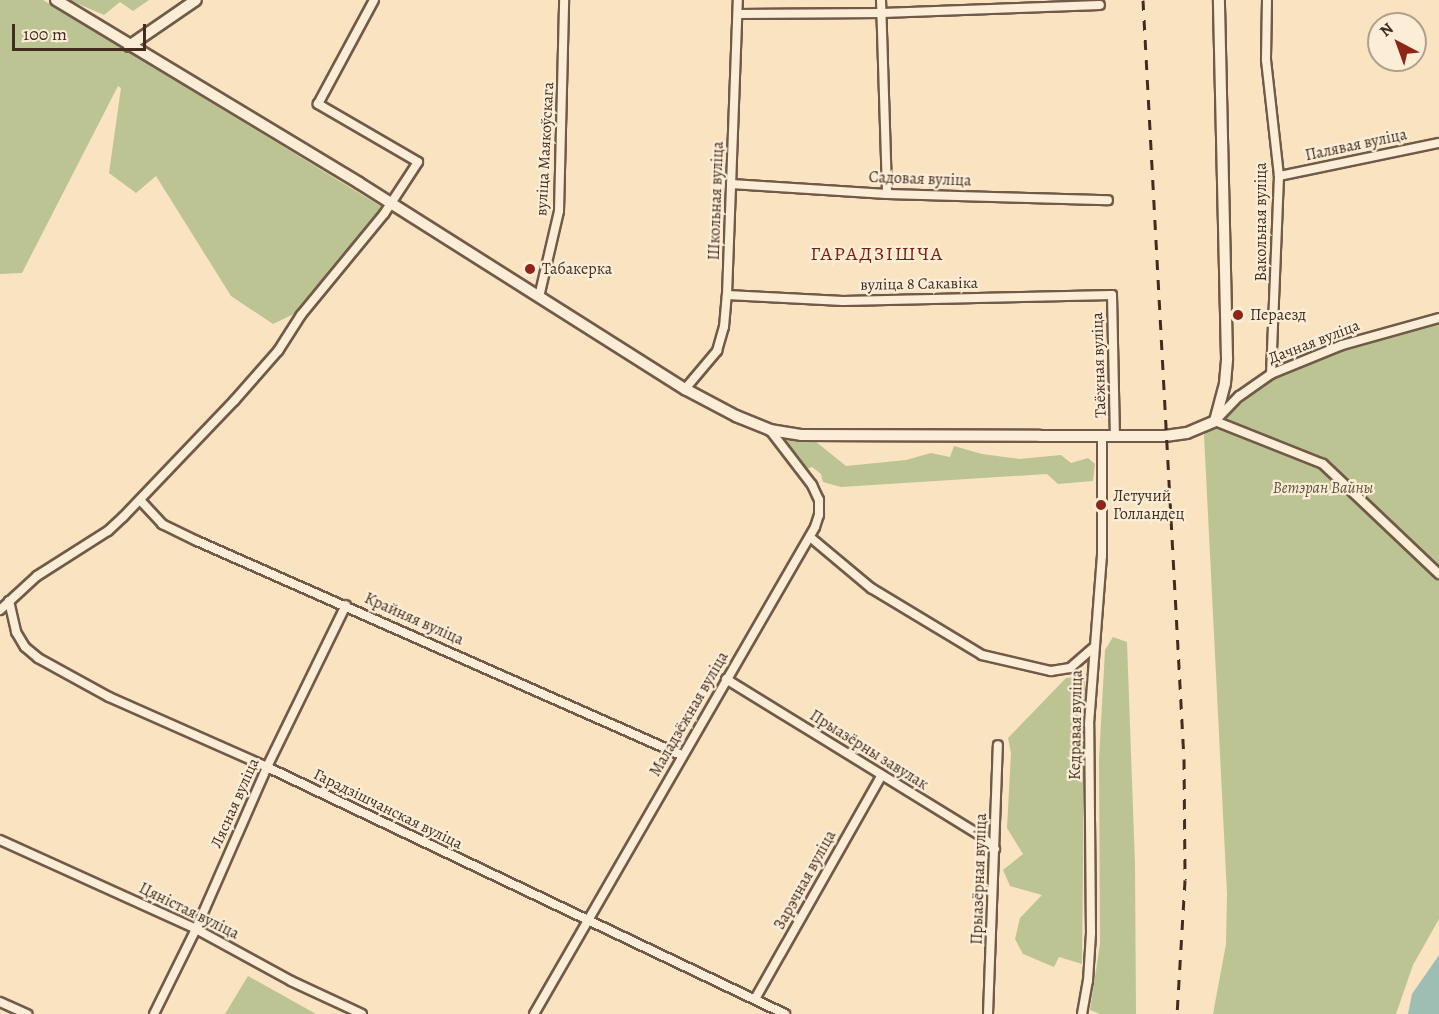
<!DOCTYPE html>
<html>
<head>
<meta charset="utf-8">
<style>
	body { margin:0 }
	#map { position:relative; width:1439px; height:1014px; overflow:hidden; background:#fae3c1; font-family:Alegreya,serif }
	div>[style] { position:absolute }
	.green>* { inset:0; background:#bcc494 }
	.water>* { inset:0; background:#9ebeb3 }
	.roads { filter:drop-shadow(2px 0 #715a48) drop-shadow(-2px 0 #715a48) drop-shadow(0 2px #715a48) drop-shadow(0 -2px #715a48) }
	.street>* { height:8px; margin:-4px; padding:0 4px; transform-origin:4px; border-radius:4px; background:#fcedd7 }
	.secondary>* { height:10px; margin:-5px; padding:0 5px; transform-origin:5px; border-radius:5px; background:#fcedd7 }
	.rail>* { height:3px; margin-top:-1.5px; transform-origin:0; background:repeating-linear-gradient(90deg,#432c1f 0 10px,transparent 0 20px) }
	.dots>* { width:16px; height:16px; translate:-50% -50%; box-sizing:border-box; border:3px solid #fcedd7; border-radius:50% }
	span { translate:-50% -50%; white-space:nowrap; text-align:center; line-height:1.15; -webkit-text-stroke:4.5px #fcedd7; paint-order:stroke }
	.street-label { font-size:16px; color:#432c1f }
	.poi-label { font-size:16px; color:#432c1f }
	.left { translate:0 -50%; text-align:left }
	.park-label { font-size:16px; color:#61523c; font-style:italic }
	.quarter-label { font-size:20px; color:#7a1f14; letter-spacing:1.5px }
	.north { position:absolute; left:1367px; top:12px; width:60px; height:60px; box-sizing:border-box; background:#fcedd7; border:2px solid #b2a08d; border-radius:50%; rotate:319deg; font-size:16px; font-weight:700; line-height:24px; text-align:center; color:#432c1f }
	.north::after { content:''; display:block; margin:auto; width:21px; height:27px; background:#8f2418; clip-path:polygon(50% 0,100% 100%,50% 72%,0 100%) }
	.scale { position:absolute; left:12px; top:24px; width:134px; height:27px; box-sizing:border-box; border:3px solid #432c1f; border-top:0; padding-left:8px; font-size:18px; line-height:21px; white-space:nowrap; color:#432c1f; -webkit-text-stroke:4px #fcedd7; paint-order:stroke }
</style>
</head>
<body>
<div id="map">
	<div class="green">
		<i style="clip-path:polygon(0 0,43px 0,382px 207px,298px 312px,273px 324px,231px 296px,156px 176px,136px 193px,109px 173px,121px 88px,118px 86px,22px 273px,0 274px)"></i>
		<i style="clip-path:polygon(69px 0,149px 0,133px 11px,120px 2px,104px 15px)"></i>
		<i style="clip-path:polygon(1439px 324px,1439px 919px,1413px 965px,1396px 1014px,1213px 1014px,1226px 944px,1227px 894px,1204px 435px,1270px 379px,1329px 354px)"></i>
		<i style="clip-path:polygon(784px 439px,815px 441px,846px 466px,906px 460px,931px 453px,950px 457px,954px 446px,982px 454px,1019px 459px,1061px 455px,1071px 463px,1088px 458px,1095px 464px,1093px 481px,1058px 484px,1047px 474px,841px 487px,823px 482px,821px 474px,812px 467px,806px 469px)"></i>
		<i style="clip-path:polygon(1113px 637px,1127px 642px,1135px 864px,1136px 1014px,1100px 1014px,1090px 1010px,1100px 944px,1099px 759px,1105px 650px)"></i>
		<i style="clip-path:polygon(1085px 676px,1082px 964px,1059px 957px,1054px 967px,1023px 954px,1015px 939px,1020px 918px,1042px 895px,1010px 886px,1003px 870px,1023px 854px,1007px 828px,1011px 753px,1008px 738px,1066px 678px)"></i>
		<i style="clip-path:polygon(248px 976px,316px 1014px,225px 1014px)"></i>
	</div>
	<div class="water">
		<i style="clip-path:polygon(1439px 955px,1439px 1014px,1408px 1014px,1412px 994px)"></i>
	</div>
	<div class="roads">
		<div class="street">
			<i style="left:881px;top:0;width:194px;rotate:88.2deg"></i>
			<i style="left:1267px;top:0;width:60px;rotate:91deg"></i>
			<i style="left:1266px;top:60px;width:117px;rotate:83.6deg"></i>
			<i style="left:1279px;top:176px;width:198px;rotate:92.3deg"></i>
			<i style="left:738px;top:14px;width:144px;rotate:-0.4deg"></i>
			<i style="left:882px;top:13px;width:218px;rotate:-2.1deg"></i>
			<i style="left:1279px;top:176px;width:163px;rotate:-11.7deg"></i>
			<i style="left:731px;top:184px;width:156px;rotate:3.7deg"></i>
			<i style="left:887px;top:194px;width:221px;rotate:1.6deg"></i>
			<i style="left:727px;top:295px;width:116px;rotate:3deg"></i>
			<i style="left:843px;top:301px;width:269px;rotate:-1.3deg"></i>
			<i style="left:1112px;top:295px;width:140px;rotate:88.8deg"></i>
			<i style="left:539px;top:297px;width:88px;rotate:-76.9deg"></i>
			<i style="left:559px;top:211px;width:211px;rotate:-88.6deg"></i>
			<i style="left:1439px;top:318px;width:101px;rotate:164.4deg"></i>
			<i style="left:1342px;top:345px;width:77px;rotate:157.8deg"></i>
			<i style="left:1271px;top:374px;width:39px;rotate:145deg"></i>
			<i style="left:1239px;top:396px;width:35px;rotate:134deg"></i>
			<i style="left:1215px;top:421px;width:116px;rotate:21.7deg"></i>
			<i style="left:1323px;top:464px;width:160px;rotate:43.5deg"></i>
			<i style="left:685px;top:389px;width:50px;rotate:-49.9deg"></i>
			<i style="left:717px;top:351px;width:25px;rotate:-74deg"></i>
			<i style="left:724px;top:327px;width:32px;rotate:-85deg"></i>
			<i style="left:727px;top:295px;width:295px;rotate:-87.9deg"></i>
			<i style="left:140px;top:500px;width:33px;rotate:47deg"></i>
			<i style="left:162px;top:524px;width:39px;rotate:26deg"></i>
			<i style="left:197px;top:541px;width:531px;rotate:23.86deg"></i>
			<i style="left:810px;top:537px;width:80px;rotate:39.9deg"></i>
			<i style="left:871px;top:588px;width:130px;rotate:31.1deg"></i>
			<i style="left:982px;top:655px;width:71px;rotate:13.1deg"></i>
			<i style="left:1051px;top:671px;width:19px;rotate:-9deg"></i>
			<i style="left:1070px;top:668px;width:30px;rotate:-41deg"></i>
			<i style="left:9px;top:601px;width:32px;rotate:77deg"></i>
			<i style="left:16px;top:632px;width:17px;rotate:59deg"></i>
			<i style="left:25px;top:647px;width:17px;rotate:40deg"></i>
			<i style="left:38px;top:658px;width:81px;rotate:28.8deg"></i>
			<i style="left:109px;top:697px;width:173px;rotate:23.9deg"></i>
			<i style="left:267px;top:767px;width:574px;rotate:25.49deg"></i>
			<i style="left:0;top:610px;width:50px;rotate:-42.6deg"></i>
			<i style="left:37px;top:576px;width:84px;rotate:-32.4deg"></i>
			<i style="left:108px;top:531px;width:21px;rotate:-43deg"></i>
			<i style="left:123px;top:517px;width:161px;rotate:-46.3deg"></i>
			<i style="left:234px;top:401px;width:67px;rotate:-48.7deg"></i>
			<i style="left:278px;top:351px;width:43px;rotate:-57.4deg"></i>
			<i style="left:301px;top:315px;width:131px;rotate:-50.6deg"></i>
			<i style="left:384px;top:214px;width:62px;rotate:-56.8deg"></i>
			<i style="left:418px;top:162px;width:116px;rotate:-149.9deg"></i>
			<i style="left:318px;top:104px;width:118px;rotate:-61.7deg"></i>
			<i style="left:726px;top:679px;width:302px;rotate:31.6deg"></i>
			<i style="left:983px;top:837px;width:17px;rotate:45deg"></i>
			<i style="left:0;top:840px;width:215px;rotate:24.4deg"></i>
			<i style="left:196px;top:929px;width:108px;rotate:28.7deg"></i>
			<i style="left:291px;top:981px;width:78px;rotate:24.9deg"></i>
			<i style="left:755px;top:999px;width:256px;rotate:-60.5deg"></i>
			<i style="left:0;top:1002px;width:30px;rotate:24deg"></i>
			<i style="left:154px;top:1014px;width:95px;rotate:-63.7deg"></i>
			<i style="left:196px;top:929px;width:177px;rotate:-66.3deg"></i>
			<i style="left:267px;top:767px;width:180px;rotate:-64deg"></i>
			<i style="left:534px;top:1014px;width:562px;rotate:-60.01deg"></i>
			<i style="left:815px;top:527px;width:13px;rotate:-72deg"></i>
			<i style="left:819px;top:515px;width:15px;rotate:-90deg"></i>
			<i style="left:819px;top:500px;width:17px;rotate:-115deg"></i>
			<i style="left:812px;top:485px;width:69px;rotate:-127.4deg"></i>
			<i style="left:988px;top:1014px;width:269px;rotate:-87.9deg"></i>
			<i style="left:1082px;top:1014px;width:34px;rotate:-80deg"></i>
			<i style="left:1088px;top:981px;width:48px;rotate:-86.4deg"></i>
			<i style="left:1091px;top:933px;width:209px;rotate:-90.5deg"></i>
			<i style="left:1089px;top:724px;width:169px;rotate:-85.6deg"></i>
			<i style="left:1102px;top:556px;width:120px;rotate:-90deg"></i>
		</div>
		<div class="secondary">
			<i style="left:56px;top:0;width:354px;rotate:31.1deg"></i>
			<i style="left:359px;top:183px;width:386px;rotate:32.3deg"></i>
			<i style="left:685px;top:389px;width:58px;rotate:27.9deg"></i>
			<i style="left:736px;top:416px;width:37px;rotate:22deg"></i>
			<i style="left:770px;top:430px;width:31px;rotate:9deg"></i>
			<i style="left:801px;top:435px;width:239px;rotate:0.2deg"></i>
			<i style="left:1040px;top:436px;width:125px"></i>
			<i style="left:1165px;top:436px;width:22px;rotate:-8deg"></i>
			<i style="left:1187px;top:433px;width:30px;rotate:-23deg"></i>
			<i style="left:1215px;top:421px;width:39px;rotate:-75deg"></i>
			<i style="left:1225px;top:383px;width:25px;rotate:-85deg"></i>
			<i style="left:1227px;top:358px;width:358px;rotate:-91.3deg"></i>
			<i style="left:129px;top:46px;width:81px;rotate:-34.5deg"></i>
		</div>
	</div>
	<div class="rail">
		<i style="left:1143px;top:0;width:760px;rotate:86.91deg"></i>
		<i style="left:1184px;top:759px;width:121px;rotate:89.5deg"></i>
		<i style="left:1185px;top:880px;width:134px;rotate:93.4deg"></i>
	</div>
	<div class="dots">
		<i style="left:530px;top:269px;background:#8f2418"></i>
		<i style="left:1238px;top:315px;background:#8f2418"></i>
		<i style="left:1101px;top:505px;background:#8f2418"></i>
	</div>
	<div class="street-label">
		<span style="left:1356px;top:145px;rotate:-12deg">Палявая вуліца</span>
		<span style="left:545px;top:149px;rotate:-87deg">вуліца Маякоўскага</span>
		<span style="left:920px;top:179px;rotate:2deg">Садовая вуліца</span>
		<span style="left:716px;top:201px;rotate:-88deg">Школьная вуліца</span>
		<span style="left:1261px;top:222px;rotate:-90deg">Вакольная вуліца</span>
		<span style="left:919px;top:284px;rotate:-1deg">вуліца 8 Сакавіка</span>
		<span style="left:1314px;top:342px;rotate:-21deg">Дачная вуліца</span>
		<span style="left:1099px;top:365px;rotate:-92deg">Таёжная вуліца</span>
		<span style="left:414px;top:619px;rotate:24deg">Крайняя вуліца</span>
		<span style="left:689px;top:714px;rotate:-60deg">Маладзёжная вуліца</span>
		<span style="left:1076px;top:725px;rotate:-89deg">Кедравая вуліца</span>
		<span style="left:869px;top:750px;rotate:32deg">Прыазёрны завулак</span>
		<span style="left:235px;top:803px;rotate:-66deg">Лясная вуліца</span>
		<span style="left:388px;top:809px;rotate:26deg">Гарадзішчанская вуліца</span>
		<span style="left:979px;top:879px;rotate:-88deg">Прыазёрная вуліца</span>
		<span style="left:805px;top:880px;rotate:-61deg">Зарэчная вуліца</span>
		<span style="left:189px;top:911px;rotate:26deg">Цяністая вуліца</span>
	</div>
	<div class="poi-label">
		<span class="left" style="left:542px;top:269px">Табакерка</span>
		<span class="left" style="left:1250px;top:315px">Пераезд</span>
		<span class="left" style="left:1113px;top:505px">Летучий<br>Голландец</span>
	</div>
	<div class="park-label">
		<span style="left:1323px;top:488px">Ветэран Вайны</span>
	</div>
	<div class="quarter-label">
		<span style="left:877px;top:253px">ГАРАДЗІШЧА</span>
	</div>
	<div class="north">N</div>
	<div class="scale">100 m</div>
</div>
</body>
</html>
